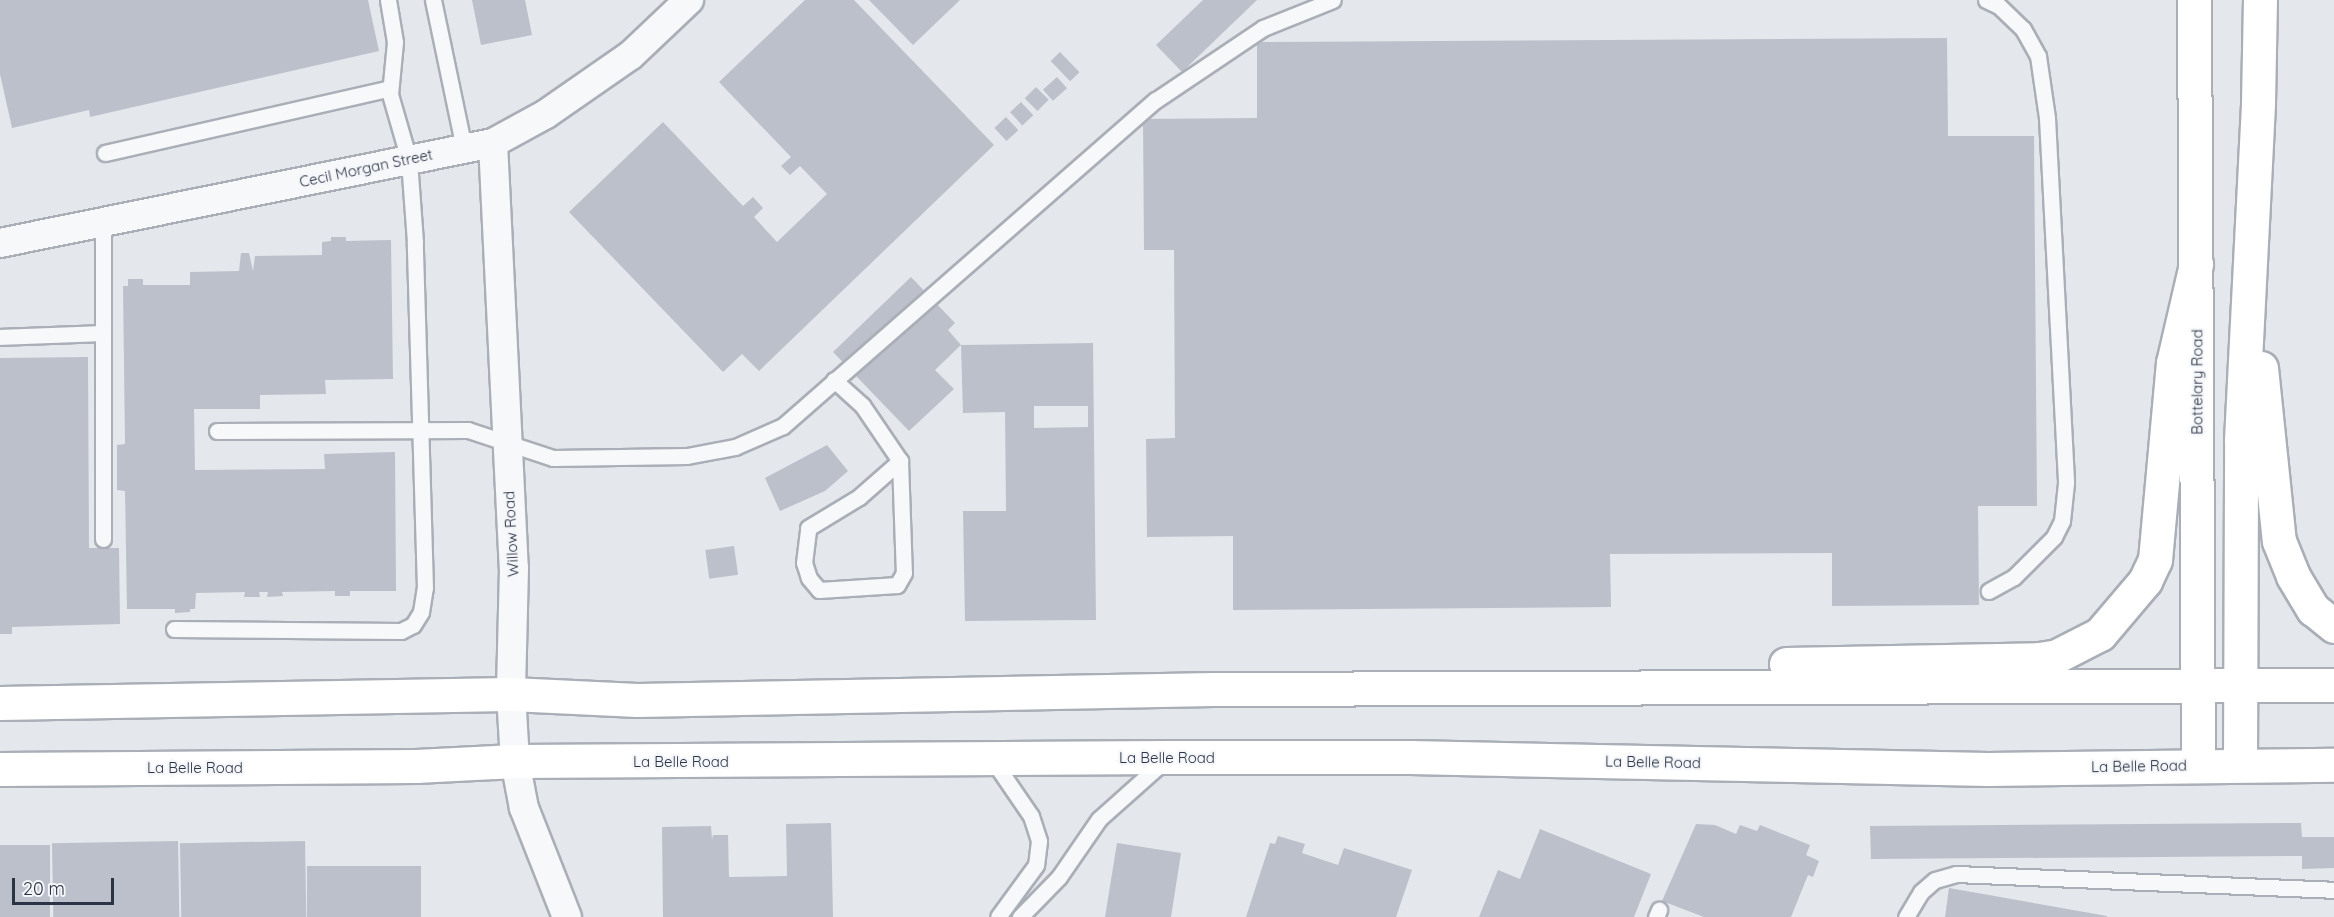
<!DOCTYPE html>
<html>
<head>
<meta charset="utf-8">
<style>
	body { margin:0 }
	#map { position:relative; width:2334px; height:917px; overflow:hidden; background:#e4e7ec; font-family:Quicksand,sans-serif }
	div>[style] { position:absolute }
	.building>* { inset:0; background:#bbc0ca; transform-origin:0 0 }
	.roads { filter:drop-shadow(2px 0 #a9aeb7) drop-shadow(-2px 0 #a9aeb7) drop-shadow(0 2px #a9aeb7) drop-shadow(0 -2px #a9aeb7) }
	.lane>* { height:15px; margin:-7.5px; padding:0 7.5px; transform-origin:7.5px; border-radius:7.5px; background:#f7f8fa }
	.street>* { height:28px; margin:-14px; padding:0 14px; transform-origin:14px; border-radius:14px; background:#f7f8fa }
	.secondary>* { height:33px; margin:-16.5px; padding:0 16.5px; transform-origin:16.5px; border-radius:16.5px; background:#fff }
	span { translate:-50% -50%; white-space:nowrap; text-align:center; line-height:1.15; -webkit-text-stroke:4.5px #f4f6f9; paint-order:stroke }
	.street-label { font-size:15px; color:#2b3445 }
	.scale { position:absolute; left:12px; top:878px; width:102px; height:27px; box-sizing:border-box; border:3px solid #2b3445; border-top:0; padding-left:8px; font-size:18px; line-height:21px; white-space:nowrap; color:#2b3445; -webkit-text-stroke:4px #f4f6f9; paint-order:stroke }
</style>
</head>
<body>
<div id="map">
	<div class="building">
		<i style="clip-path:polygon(0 0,368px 0,379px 51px,90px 117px,89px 110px,12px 128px,0 74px)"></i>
		<i style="clip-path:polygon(472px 0,525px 0,532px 35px,481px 45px)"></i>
		<i style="clip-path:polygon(805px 0,854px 0,994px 145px,759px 371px,742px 354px,723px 372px,569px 212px,663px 122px,743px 206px,753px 197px,763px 208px,754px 217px,777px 242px,827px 194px,800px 166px,790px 175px,781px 166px,791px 157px,719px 82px)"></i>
		<i style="clip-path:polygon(869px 0,960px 0,913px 45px)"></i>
		<i style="clip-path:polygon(1203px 0,1257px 0,1182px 72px,1156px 45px)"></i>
		<i style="clip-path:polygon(1947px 38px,1948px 136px,2034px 136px,2037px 506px,1978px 506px,1979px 605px,1832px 606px,1832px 553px,1610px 554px,1611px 607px,1233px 610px,1233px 536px,1147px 537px,1146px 439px,1175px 438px,1174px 250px,1144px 250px,1143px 119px,1257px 118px,1257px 42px)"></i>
		<i style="left:1060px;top:52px;width:28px;height:13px;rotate:46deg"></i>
		<i style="left:1057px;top:77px;width:15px;height:19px;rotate:48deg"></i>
		<i style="left:1036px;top:87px;width:18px;height:16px;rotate:45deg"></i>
		<i style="left:1021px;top:102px;width:18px;height:15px;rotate:47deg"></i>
		<i style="left:1006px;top:117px;width:18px;height:16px;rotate:47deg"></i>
		<i style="clip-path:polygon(331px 237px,346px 237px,346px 241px,391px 240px,393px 379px,325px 380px,326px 394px,260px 395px,260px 409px,194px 409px,195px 470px,325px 469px,324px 454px,395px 452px,396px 591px,350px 591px,350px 596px,335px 596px,335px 591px,282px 592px,283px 596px,267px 597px,268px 592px,259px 592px,260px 597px,244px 597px,245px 592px,196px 593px,195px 609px,190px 609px,190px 612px,175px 613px,175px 609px,127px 609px,125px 491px,117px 490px,117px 445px,125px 444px,123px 286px,128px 286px,128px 279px,143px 279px,143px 285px,190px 285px,190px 272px,239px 271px,241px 253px,249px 253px,253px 271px,255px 256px,322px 255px,322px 242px,331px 241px)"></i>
		<i style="clip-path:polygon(911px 277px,955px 323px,948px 330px,961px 345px,935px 370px,954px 389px,909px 431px,833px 352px)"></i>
		<i style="clip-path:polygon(evenodd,1093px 343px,1096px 620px,965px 621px,963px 511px,1006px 511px,1005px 412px,963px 413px,961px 345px,1093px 343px,1034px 406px,1088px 406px,1088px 427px,1034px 428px,1034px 406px)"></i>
		<i style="clip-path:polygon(88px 357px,89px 548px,119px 548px,120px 624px,12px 627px,12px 634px,0 634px,0 358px)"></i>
		<i style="clip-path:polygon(827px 445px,848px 471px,825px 491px,780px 511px,765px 478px)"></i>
		<i style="left:734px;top:546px;width:29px;height:29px;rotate:82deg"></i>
		<i style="clip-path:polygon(831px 823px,833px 917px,663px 917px,662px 827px,711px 826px,712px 840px,713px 835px,728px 835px,729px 877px,787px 876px,786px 824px)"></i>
		<i style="clip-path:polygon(2301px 823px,2302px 837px,2334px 837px,2334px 868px,2302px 869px,2302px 856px,1871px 859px,1870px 826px)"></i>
		<i style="clip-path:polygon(1696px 824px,1715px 825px,1736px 834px,1740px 825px,1757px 831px,1760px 825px,1810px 845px,1806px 855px,1819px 861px,1813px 877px,1808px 875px,1791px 917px,1704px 917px,1662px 901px)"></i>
		<i style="clip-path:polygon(1540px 829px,1651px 874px,1634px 917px,1479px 917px,1498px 870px,1520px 879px)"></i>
		<i style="clip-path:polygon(1278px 836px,1305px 844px,1302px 853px,1338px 865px,1344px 848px,1412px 870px,1396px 917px,1246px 917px,1270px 843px,1275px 844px)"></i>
		<i style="left:178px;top:841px;width:76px;height:126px;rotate:89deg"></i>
		<i style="left:305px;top:841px;width:76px;height:125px;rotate:89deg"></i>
		<i style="clip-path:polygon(1117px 843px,1181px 853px,1171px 917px,1105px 917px)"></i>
		<i style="left:0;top:845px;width:50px;height:72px"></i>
		<i style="left:421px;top:866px;width:51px;height:114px;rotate:90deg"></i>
		<i style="clip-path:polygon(1949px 888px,2107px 916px,2107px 917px,1945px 917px)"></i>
	</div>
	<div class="roads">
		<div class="lane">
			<i style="left:433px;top:0;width:151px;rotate:78.2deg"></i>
			<i style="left:1986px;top:0;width:14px;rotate:25deg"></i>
			<i style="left:1999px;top:6px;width:33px;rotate:44deg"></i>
			<i style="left:2023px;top:29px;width:31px;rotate:61deg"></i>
			<i style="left:2038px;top:56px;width:63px;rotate:81.7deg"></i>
			<i style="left:2047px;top:118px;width:365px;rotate:87deg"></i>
			<i style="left:2066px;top:483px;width:38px;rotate:96deg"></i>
			<i style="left:2062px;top:521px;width:18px;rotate:117deg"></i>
			<i style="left:2054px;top:537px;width:57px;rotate:135deg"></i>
			<i style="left:2014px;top:577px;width:29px;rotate:151deg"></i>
			<i style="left:105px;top:153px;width:292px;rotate:-12.8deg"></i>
			<i style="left:103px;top:223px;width:316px;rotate:90deg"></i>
			<i style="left:0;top:337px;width:103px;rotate:-2.2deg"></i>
			<i style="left:834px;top:380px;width:38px;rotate:42deg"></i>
			<i style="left:862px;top:405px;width:68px;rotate:55.8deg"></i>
			<i style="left:900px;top:461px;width:112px;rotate:88deg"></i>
			<i style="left:904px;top:573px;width:14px;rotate:120deg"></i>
			<i style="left:897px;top:585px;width:78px;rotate:176.3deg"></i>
			<i style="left:819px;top:590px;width:16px;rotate:-130deg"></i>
			<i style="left:809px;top:578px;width:16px;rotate:-108deg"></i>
			<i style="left:804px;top:563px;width:35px;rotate:-83deg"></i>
			<i style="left:808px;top:528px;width:60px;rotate:-31.3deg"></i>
			<i style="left:859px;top:497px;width:55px;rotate:-41.3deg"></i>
			<i style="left:217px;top:431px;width:251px;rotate:-0.2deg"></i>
			<i style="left:468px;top:430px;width:89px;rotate:18.2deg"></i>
			<i style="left:553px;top:458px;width:134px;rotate:-0.9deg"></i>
			<i style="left:687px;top:456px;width:49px;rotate:-10.6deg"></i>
			<i style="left:735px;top:447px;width:52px;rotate:-23.6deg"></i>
			<i style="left:783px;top:426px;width:495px;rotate:-41.2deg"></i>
			<i style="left:1156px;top:100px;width:129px;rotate:-33.9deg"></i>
			<i style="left:1263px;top:28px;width:75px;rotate:-21.8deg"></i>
			<i style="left:174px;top:629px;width:227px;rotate:0.5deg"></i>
			<i style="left:401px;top:631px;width:13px;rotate:-27deg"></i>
			<i style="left:413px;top:625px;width:15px;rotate:-58deg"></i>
			<i style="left:421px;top:612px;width:24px;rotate:-81deg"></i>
			<i style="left:425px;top:588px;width:346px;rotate:-91.7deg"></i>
			<i style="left:415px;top:242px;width:82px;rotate:-94.2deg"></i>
			<i style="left:409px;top:160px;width:69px;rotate:-106.1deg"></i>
			<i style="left:390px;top:94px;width:52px;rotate:-84.5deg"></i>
			<i style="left:395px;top:42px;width:43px;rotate:-99.5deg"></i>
			<i style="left:992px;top:759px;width:69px;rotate:55.6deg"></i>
			<i style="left:1031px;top:816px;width:26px;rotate:72deg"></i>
			<i style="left:1039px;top:841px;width:24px;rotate:97deg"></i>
			<i style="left:1036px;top:865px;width:64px;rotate:126.2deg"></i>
			<i style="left:1020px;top:917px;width:56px;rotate:-45.7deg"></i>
			<i style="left:1059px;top:877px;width:70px;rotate:-55.4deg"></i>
			<i style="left:1099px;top:819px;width:87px;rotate:-41.7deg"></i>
			<i style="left:1656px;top:917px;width:8px;rotate:-67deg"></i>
			<i style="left:1906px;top:917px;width:29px;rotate:-59deg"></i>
			<i style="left:1921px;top:892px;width:18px;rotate:-41deg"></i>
			<i style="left:1935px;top:880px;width:22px;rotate:-16deg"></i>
			<i style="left:1956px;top:874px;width:378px;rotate:2.4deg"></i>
		</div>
		<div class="street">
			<i style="left:493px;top:143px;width:426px;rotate:87.2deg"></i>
			<i style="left:514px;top:568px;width:126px;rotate:91.4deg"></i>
			<i style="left:511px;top:694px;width:67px;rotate:86.6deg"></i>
			<i style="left:515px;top:761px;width:48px;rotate:79.2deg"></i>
			<i style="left:524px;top:808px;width:117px;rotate:68.5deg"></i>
			<i style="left:0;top:243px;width:503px;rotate:-11.47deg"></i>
			<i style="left:493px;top:143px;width:60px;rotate:-28.7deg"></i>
			<i style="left:546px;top:114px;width:103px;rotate:-34.8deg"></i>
			<i style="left:631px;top:55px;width:80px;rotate:-43.5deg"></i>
		</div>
		<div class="secondary">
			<i style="left:2194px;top:0;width:765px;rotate:89.7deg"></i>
			<i style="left:2261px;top:368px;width:174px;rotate:84.1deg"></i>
			<i style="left:2279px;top:541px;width:38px;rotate:68deg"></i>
			<i style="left:2293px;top:576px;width:39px;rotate:59deg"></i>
			<i style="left:2313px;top:609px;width:27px;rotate:39deg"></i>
			<i style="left:1786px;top:664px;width:253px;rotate:-1.1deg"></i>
			<i style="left:2039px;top:659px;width:18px;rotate:-9deg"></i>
			<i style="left:2057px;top:656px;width:48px;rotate:-27.1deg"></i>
			<i style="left:2100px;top:634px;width:70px;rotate:-49.7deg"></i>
			<i style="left:2145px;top:581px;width:23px;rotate:-65deg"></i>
			<i style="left:2155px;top:560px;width:198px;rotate:-84.8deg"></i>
			<i style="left:2173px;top:363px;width:102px;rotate:-76.9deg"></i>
			<i style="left:0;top:703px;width:511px;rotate:-1.01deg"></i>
			<i style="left:511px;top:694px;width:126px;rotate:2.7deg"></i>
			<i style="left:637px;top:700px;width:576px;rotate:-1.09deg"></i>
			<i style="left:1213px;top:689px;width:1121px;rotate:-0.2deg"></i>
			<i style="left:2240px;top:764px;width:324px;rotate:-89.8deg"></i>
			<i style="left:2241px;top:440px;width:337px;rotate:-87.1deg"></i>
			<i style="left:2258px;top:103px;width:103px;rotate:-88.9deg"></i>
			<i style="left:0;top:769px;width:416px;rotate:-0.4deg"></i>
			<i style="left:416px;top:766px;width:99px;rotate:-2.9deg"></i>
			<i style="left:515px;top:761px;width:653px;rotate:-0.35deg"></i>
			<i style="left:1168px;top:757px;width:242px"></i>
			<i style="left:1410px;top:757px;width:578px;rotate:1.19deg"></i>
			<i style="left:1988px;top:769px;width:346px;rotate:-0.7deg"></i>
		</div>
	</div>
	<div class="street-label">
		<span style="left:366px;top:168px;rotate:-12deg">Cecil Morgan Street</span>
		<span style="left:2197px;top:382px;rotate:-90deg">Bottelary Road</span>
		<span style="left:511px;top:534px;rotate:-93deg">Willow Road</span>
		<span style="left:1167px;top:758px">La Belle Road</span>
		<span style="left:681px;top:762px">La Belle Road</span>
		<span style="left:1653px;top:762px;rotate:1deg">La Belle Road</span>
		<span style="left:2139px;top:766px;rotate:-1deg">La Belle Road</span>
		<span style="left:195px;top:768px">La Belle Road</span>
	</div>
	<div class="scale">20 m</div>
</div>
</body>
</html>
